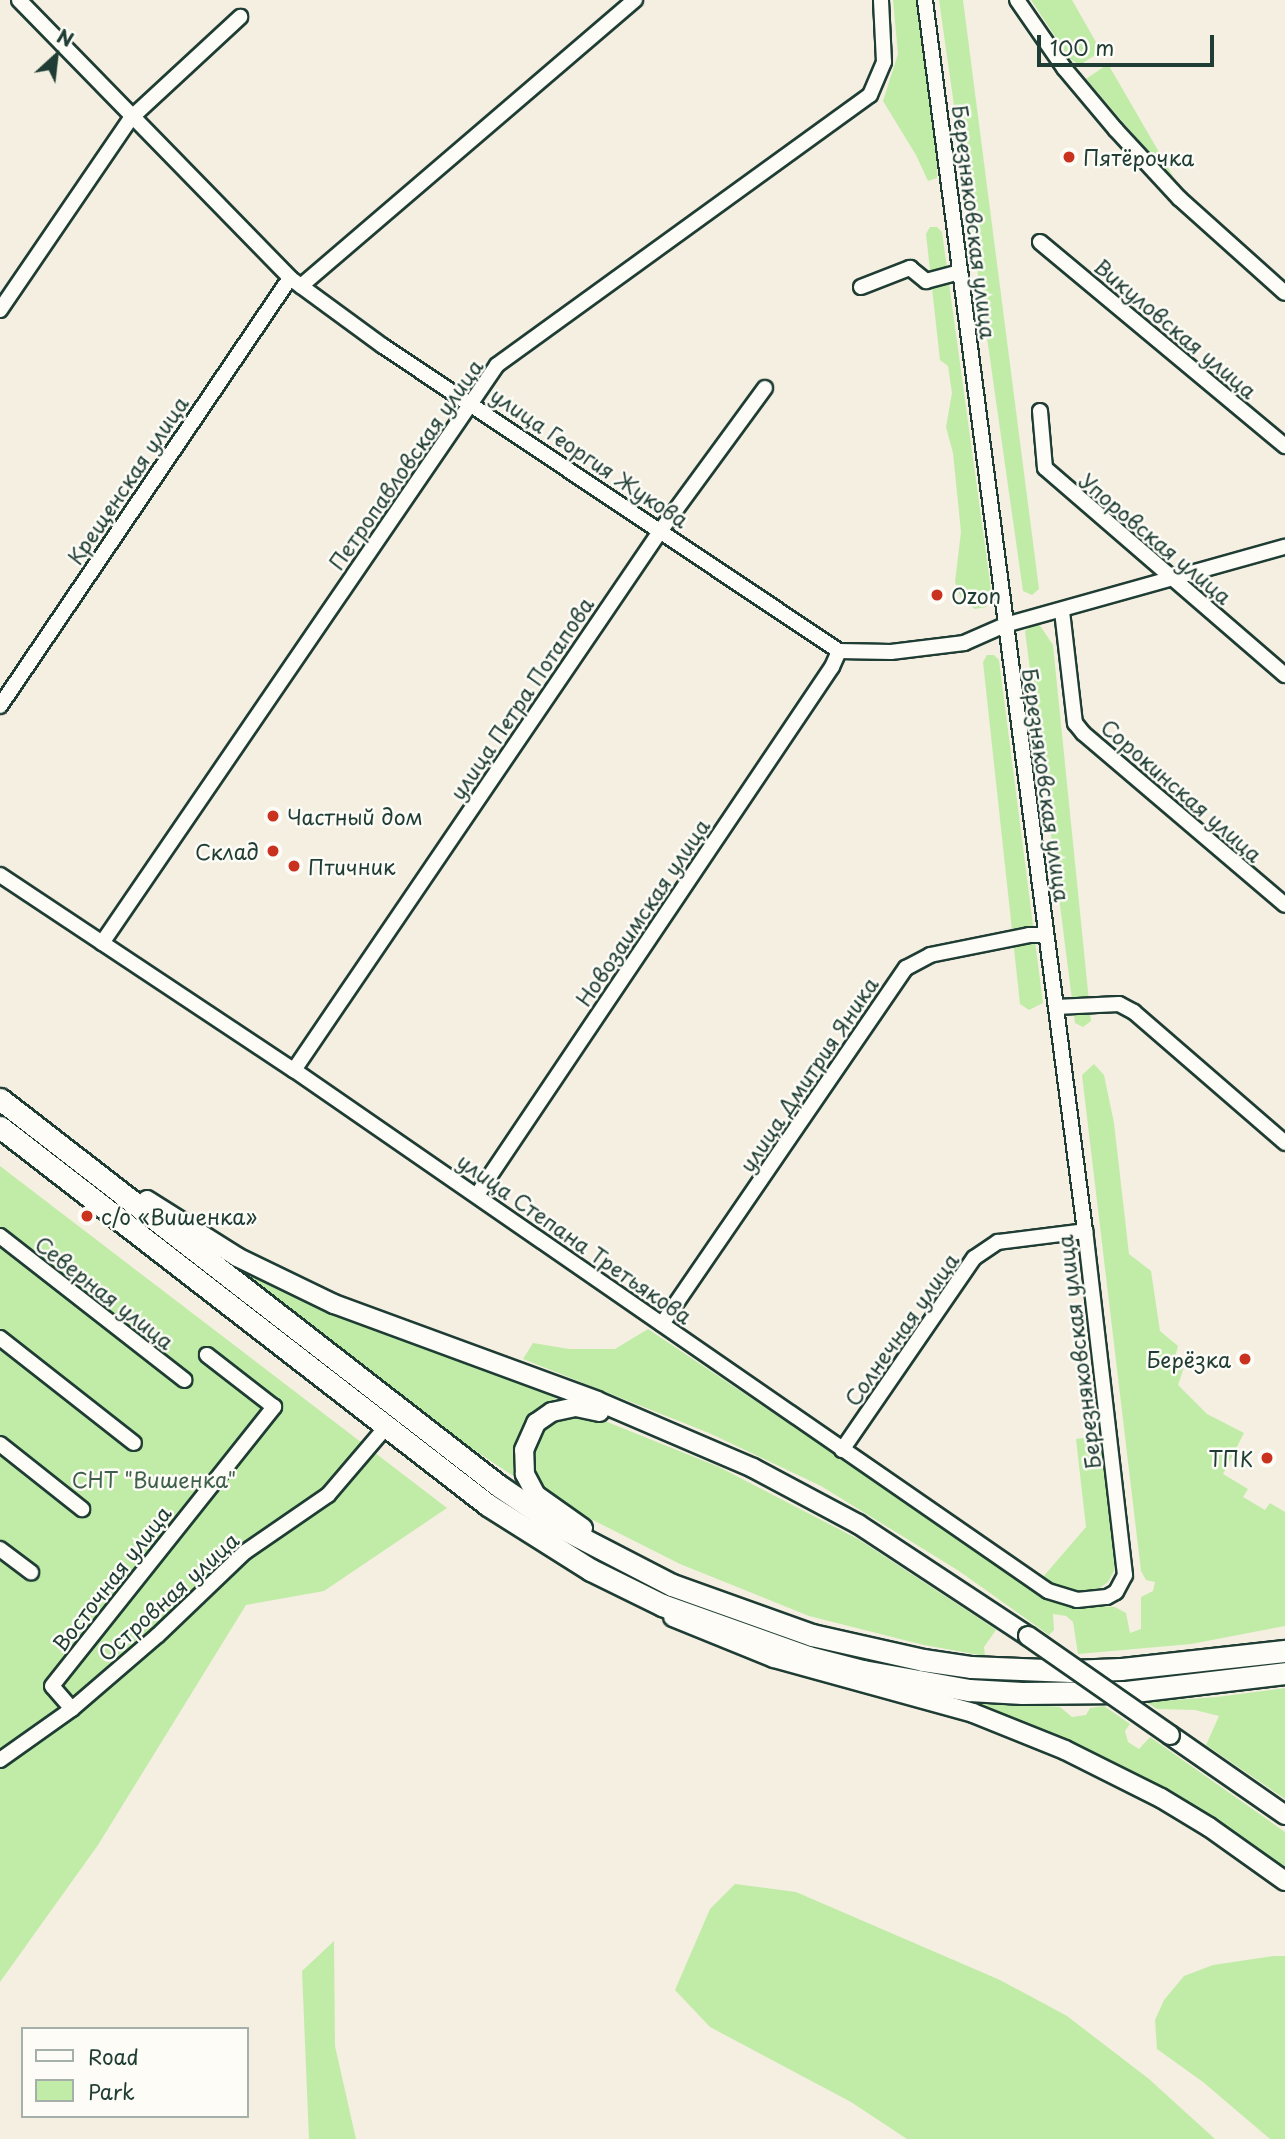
<!DOCTYPE html>
<html>
<head>
<meta charset="utf-8">
<style>
	body { margin:0 }
	#map { position:relative; width:1285px; height:2139px; overflow:hidden; background:#f4efe1; font-family:"Playpen Sans",sans-serif }
	div>[style] { position:absolute }
	.green>* { inset:0; background:#c1eca8 }
	.roads { filter:drop-shadow(2px 0 #1f3d34) drop-shadow(-2px 0 #1f3d34) drop-shadow(0 2px #1f3d34) drop-shadow(0 -2px #1f3d34) }
	.minor>* { height:14px; margin:-7px; padding:0 7px; transform-origin:7px; border-radius:7px; background:#fdfcf7 }
	.major>* { height:18px; margin:-9px; padding:0 9px; transform-origin:9px; border-radius:9px; background:#fdfcf7 }
	.highway>* { height:21px; margin:-10.5px; padding:0 10.5px; transform-origin:10.5px; border-radius:10.5px; background:#fdfcf7 }
	.bridges { filter:drop-shadow(2px 0 #1f3d34) drop-shadow(-2px 0 #1f3d34) drop-shadow(0 2px #1f3d34) drop-shadow(0 -2px #1f3d34) }
	.major-bridge>* { height:18px; margin:-9px; padding:0 9px; transform-origin:9px; border-radius:9px; background:#fdfcf7 }
	.dots>* { width:19px; height:19px; translate:-50% -50%; box-sizing:border-box; border:4px solid #fdfcf7; border-radius:50% }
	span { translate:-50% -50%; white-space:nowrap; text-align:center; line-height:1.15; -webkit-text-stroke:5px #fdfcf7; paint-order:stroke }
	.poi-label { font-size:21px; color:#1f3d34 }
	.left { translate:0 -50%; text-align:left }
	.right { translate:-100% -50%; text-align:right }
	.street-label { font-size:21px; color:#1f3d34 }
	.park-label { font-size:21px; color:#3f604b }
	.legend { position:absolute; left:21px; top:2027px; width:228px; height:91px; box-sizing:border-box; background:#fdfcf7; border:2px solid #a4b0a9; margin:0; padding:9px 12px; list-style:none; font-size:21px; color:#1f3d34 }
	.legend li { display:flex; align-items:center; gap:14px; height:35px }
	.legend b { width:35px; border:2px solid #a4b0a9 }
	.north { position:absolute; left:21px; top:21px; width:70px; height:70px; -webkit-text-stroke:5px #fdfcf7; paint-order:stroke; rotate:27deg; font-size:19px; font-weight:700; line-height:28px; text-align:center; color:#1f3d34 }
	.north::after { content:''; display:block; margin:auto; width:24px; height:32px; background:#1f3d34; clip-path:polygon(50% 0,100% 100%,50% 72%,0 100%) }
	.scale { position:absolute; left:1037px; top:35px; width:177px; height:32px; box-sizing:border-box; border:4px solid #1f3d34; border-top:0; padding-left:9px; font-size:21px; line-height:24px; white-space:nowrap; color:#1f3d34; -webkit-text-stroke:5px #fdfcf7; paint-order:stroke }
</style>
</head>
<body>
<div id="map">
	<div class="green">
		<i style="clip-path:polygon(893px 0,917px 0,937px 156px,937px 178px,928px 181px,916px 155px,883px 101px,898px 54px)"></i>
		<i style="clip-path:polygon(939px 0,963px 0,1039px 589px,1032px 595px,1023px 591px)"></i>
		<i style="clip-path:polygon(1031px 0,1072px 0,1101px 51px,1080px 65px,1070px 59px)"></i>
		<i style="clip-path:polygon(1108px 64px,1174px 178px,1164px 170px,1086px 79px)"></i>
		<i style="clip-path:polygon(930px 227px,937px 227px,942px 232px,992px 597px,986px 607px,975px 609px,962px 601px,955px 582px,961px 532px,953px 453px,946px 427px,952px 393px,948px 366px,940px 360px,926px 234px)"></i>
		<i style="clip-path:polygon(1037px 621px,1053px 645px,1091px 1021px,1083px 1027px,1075px 1023px,1025px 631px)"></i>
		<i style="clip-path:polygon(987px 655px,994px 655px,999px 660px,1039px 972px,1043px 1003px,1029px 1010px,1020px 1004px,983px 662px)"></i>
		<i style="clip-path:polygon(1094px 1064px,1104px 1075px,1114px 1123px,1129px 1254px,1151px 1271px,1160px 1331px,1178px 1346px,1175px 1357px,1185px 1364px,1178px 1385px,1207px 1414px,1244px 1433px,1223px 1474px,1248px 1489px,1243px 1497px,1265px 1510px,1270px 1503px,1285px 1512px,1285px 1626px,1191px 1644px,1078px 1654px,1073px 1622px,1066px 1616px,1053px 1614px,1054px 1630px,1049px 1635px,959px 1571px,821px 1486px,709px 1433px,523px 1359px,533px 1343px,569px 1349px,615px 1349px,648px 1329px,1046px 1596px,1070px 1605px,1115px 1607px,1126px 1613px,1130px 1633px,1141px 1629px,1141px 1597px,1153px 1591px,1155px 1582px,1146px 1580px,1141px 1571px,1082px 1075px)"></i>
		<i style="clip-path:polygon(0 1166px,447px 1508px,324px 1591px,246px 1605px,98px 1845px,0 1982px)"></i>
		<i style="clip-path:polygon(221px 1256px,341px 1315px,558px 1397px,532px 1414px,521px 1430px,515px 1448px,515px 1477px,465px 1444px)"></i>
		<i style="clip-path:polygon(574px 1414px,595px 1417px,719px 1467px,858px 1539px,992px 1627px,996px 1630px,984px 1647px,985px 1656px,924px 1645px,809px 1616px,680px 1564px,575px 1511px,541px 1488px,532px 1473px,531px 1456px,541px 1431px,558px 1418px)"></i>
		<i style="clip-path:polygon(1103px 1435px,1117px 1565px,1108px 1582px,1097px 1590px,1068px 1592px,1043px 1577px,1086px 1527px,1076px 1439px)"></i>
		<i style="clip-path:polygon(1285px 1688px,1285px 1799px,1206px 1745px,1219px 1716px,1195px 1710px,1157px 1709px,1146px 1702px,1217px 1697px)"></i>
		<i style="clip-path:polygon(965px 1700px,1060px 1707px,1072px 1717px,1086px 1715px,1090px 1708px,1104px 1706px,1130px 1724px,1125px 1731px,1128px 1742px,1139px 1749px,1150px 1737px,1285px 1832px,1285px 1867px,1216px 1819px,1121px 1765px,1067px 1739px)"></i>
		<i style="clip-path:polygon(735px 1884px,796px 1892px,1000px 1980px,1067px 2016px,1149px 2079px,1215px 2139px,907px 2139px,851px 2102px,710px 2027px,675px 1990px,710px 1909px)"></i>
		<i style="clip-path:polygon(334px 1941px,335px 2046px,356px 2139px,309px 2139px,302px 1971px)"></i>
		<i style="clip-path:polygon(1274px 1956px,1285px 1956px,1285px 2139px,1270px 2139px,1203px 2082px,1157px 2049px,1155px 2020px,1164px 2000px,1184px 1976px,1213px 1965px)"></i>
	</div>
	<div class="roads">
		<div class="minor">
			<i style="left:19px;top:0;width:388px;rotate:45.7deg"></i>
			<i style="left:290px;top:278px;width:115px;rotate:36.2deg"></i>
			<i style="left:383px;top:346px;width:549px;rotate:33.78deg"></i>
			<i style="left:839px;top:651px;width:52px;rotate:1.1deg"></i>
			<i style="left:891px;top:652px;width:74px;rotate:-7deg"></i>
			<i style="left:964px;top:643px;width:45px;rotate:-23.7deg"></i>
			<i style="left:1005px;top:625px;width:291px;rotate:-15.6deg"></i>
			<i style="left:1017px;top:0;width:83px;rotate:55.3deg"></i>
			<i style="left:1064px;top:68px;width:81px;rotate:50deg"></i>
			<i style="left:1116px;top:130px;width:93px;rotate:47.2deg"></i>
			<i style="left:1179px;top:198px;width:142px;rotate:41.9deg"></i>
			<i style="left:1040px;top:242px;width:319px;rotate:39.8deg"></i>
			<i style="left:301px;top:286px;width:440px;rotate:-40.6deg"></i>
			<i style="left:861px;top:287px;width:53px;rotate:-21.2deg"></i>
			<i style="left:910px;top:268px;width:21px;rotate:39deg"></i>
			<i style="left:926px;top:281px;width:35px;rotate:-15deg"></i>
			<i style="left:0;top:310px;width:232px;rotate:-55.7deg"></i>
			<i style="left:131px;top:118px;width:149px;rotate:-42.8deg"></i>
			<i style="left:1040px;top:411px;width:57px;rotate:85deg"></i>
			<i style="left:1045px;top:468px;width:317px;rotate:40.8deg"></i>
			<i style="left:1062px;top:611px;width:113px;rotate:83.4deg"></i>
			<i style="left:1075px;top:723px;width:13px;rotate:51deg"></i>
			<i style="left:1083px;top:733px;width:265px;rotate:40.4deg"></i>
			<i style="left:0;top:706px;width:517px;rotate:-55.88deg"></i>
			<i style="left:0;top:875px;width:353px;rotate:33.6deg"></i>
			<i style="left:294px;top:1070px;width:916px;rotate:34.64deg"></i>
			<i style="left:1048px;top:1591px;width:30px;rotate:17deg"></i>
			<i style="left:1077px;top:1600px;width:30px;rotate:-6deg"></i>
			<i style="left:1107px;top:1597px;width:10px;rotate:-29deg"></i>
			<i style="left:1116px;top:1592px;width:19px;rotate:-62deg"></i>
			<i style="left:1125px;top:1575px;width:346px;rotate:-96.6deg"></i>
			<i style="left:1085px;top:1231px;width:1241px;rotate:-97.41deg"></i>
			<i style="left:102px;top:943px;width:700px;rotate:-55.65deg"></i>
			<i style="left:497px;top:365px;width:460px;rotate:-35.9deg"></i>
			<i style="left:870px;top:95px;width:36px;rotate:-67deg"></i>
			<i style="left:884px;top:62px;width:62px;rotate:-92.8deg"></i>
			<i style="left:1056px;top:1007px;width:63px;rotate:-2.7deg"></i>
			<i style="left:1119px;top:1004px;width:17px;rotate:28deg"></i>
			<i style="left:1134px;top:1012px;width:200px;rotate:40.9deg"></i>
			<i style="left:294px;top:1070px;width:653px;rotate:-55.8deg"></i>
			<i style="left:661px;top:530px;width:176px;rotate:-53.8deg"></i>
			<i style="left:477px;top:1195px;width:636px;rotate:-56.09deg"></i>
			<i style="left:832px;top:667px;width:17px;rotate:-66deg"></i>
			<i style="left:0;top:1236px;width:234px;rotate:38deg"></i>
			<i style="left:662px;top:1324px;width:432px;rotate:-55.6deg"></i>
			<i style="left:906px;top:968px;width:27px;rotate:-28deg"></i>
			<i style="left:930px;top:955px;width:101px;rotate:-11.4deg"></i>
			<i style="left:1029px;top:935px;width:17px"></i>
			<i style="left:0;top:1338px;width:170px;rotate:38.1deg"></i>
			<i style="left:0;top:1444px;width:105px;rotate:38.4deg"></i>
			<i style="left:842px;top:1450px;width:233px;rotate:-55.5deg"></i>
			<i style="left:974px;top:1258px;width:29px;rotate:-34deg"></i>
			<i style="left:998px;top:1242px;width:88px;rotate:-7.2deg"></i>
			<i style="left:0;top:1549px;width:39px;rotate:37deg"></i>
			<i style="left:72px;top:1709px;width:30px;rotate:-131deg"></i>
			<i style="left:52px;top:1686px;width:357px;rotate:-51.5deg"></i>
			<i style="left:274px;top:1407px;width:85px;rotate:-142.2deg"></i>
			<i style="left:0;top:1760px;width:88px;rotate:-35.3deg"></i>
			<i style="left:72px;top:1709px;width:113px;rotate:-40.7deg"></i>
			<i style="left:158px;top:1635px;width:120px;rotate:-43.7deg"></i>
			<i style="left:245px;top:1552px;width:101px;rotate:-34.5deg"></i>
			<i style="left:328px;top:1495px;width:89px;rotate:-49.5deg"></i>
		</div>
		<div class="major">
			<i style="left:147px;top:1200px;width:107px;rotate:32.3deg"></i>
			<i style="left:237px;top:1257px;width:108px;rotate:25.9deg"></i>
			<i style="left:334px;top:1304px;width:280px;rotate:20.2deg"></i>
			<i style="left:597px;top:1401px;width:170px;rotate:23.2deg"></i>
			<i style="left:753px;top:1468px;width:119px;rotate:28.1deg"></i>
			<i style="left:858px;top:1524px;width:204px;rotate:33.4deg"></i>
			<i style="left:583px;top:1528px;width:57px;rotate:-144.9deg"></i>
			<i style="left:536px;top:1495px;width:24px;rotate:-118deg"></i>
			<i style="left:525px;top:1474px;width:24px;rotate:-92deg"></i>
			<i style="left:524px;top:1450px;width:30px;rotate:-66deg"></i>
			<i style="left:536px;top:1423px;width:19px;rotate:-35deg"></i>
			<i style="left:552px;top:1412px;width:25px;rotate:-12deg"></i>
			<i style="left:576px;top:1407px;width:24px;rotate:12deg"></i>
			<i style="left:673px;top:1617px;width:109px;rotate:22.1deg"></i>
			<i style="left:774px;top:1658px;width:206px;rotate:15.4deg"></i>
			<i style="left:973px;top:1713px;width:99px;rotate:21.9deg"></i>
			<i style="left:1065px;top:1750px;width:107px;rotate:26.6deg"></i>
			<i style="left:1161px;top:1798px;width:56px;rotate:31.1deg"></i>
			<i style="left:1209px;top:1827px;width:93px;rotate:35.4deg"></i>
			<i style="left:1170px;top:1735px;width:140px;rotate:34.8deg"></i>
		</div>
		<div class="highway">
			<i style="left:0;top:1099px;width:631px;rotate:37.8deg"></i>
			<i style="left:499px;top:1486px;width:71px;rotate:34.1deg"></i>
			<i style="left:558px;top:1526px;width:128px;rotate:27.4deg"></i>
			<i style="left:672px;top:1585px;width:149px;rotate:19.7deg"></i>
			<i style="left:812px;top:1635px;width:114px;rotate:12.7deg"></i>
			<i style="left:923px;top:1660px;width:49px;rotate:8.3deg"></i>
			<i style="left:971px;top:1667px;width:99px;rotate:2.3deg"></i>
			<i style="left:1070px;top:1671px;width:51px;rotate:-2.2deg"></i>
			<i style="left:1121px;top:1669px;width:165px;rotate:-6.3deg"></i>
			<i style="left:0;top:1127px;width:617px;rotate:37.76deg"></i>
			<i style="left:488px;top:1505px;width:122px;rotate:32.3deg"></i>
			<i style="left:591px;top:1570px;width:79px;rotate:26.2deg"></i>
			<i style="left:662px;top:1605px;width:155px;rotate:19.6deg"></i>
			<i style="left:808px;top:1657px;width:57px;rotate:14.3deg"></i>
			<i style="left:863px;top:1671px;width:108px;rotate:10.2deg"></i>
			<i style="left:969px;top:1690px;width:53px;rotate:3.2deg"></i>
			<i style="left:1022px;top:1693px;width:104px;rotate:-0.6deg"></i>
			<i style="left:1126px;top:1692px;width:160px;rotate:-6.8deg"></i>
		</div>
	</div>
	<div class="bridges">
		<div class="major-bridge">
			<i style="left:1028px;top:1636px;width:173px;rotate:34.9deg"></i>
		</div>
	</div>
	<div class="dots">
		<i style="left:1069px;top:157px;background:#c8321e"></i>
		<i style="left:937px;top:595px;background:#c8321e"></i>
		<i style="left:273px;top:816px;background:#c8321e"></i>
		<i style="left:273px;top:851px;background:#c8321e"></i>
		<i style="left:294px;top:866px;background:#c8321e"></i>
		<i style="left:87px;top:1216px;background:#c8321e"></i>
		<i style="left:1245px;top:1359px;background:#c8321e"></i>
		<i style="left:1267px;top:1458px;background:#c8321e"></i>
	</div>
	<div class="poi-label">
		<span class="left" style="left:1083px;top:157px">Пятёрочка</span>
		<span class="left" style="left:951px;top:595px">Ozon</span>
		<span class="left" style="left:287px;top:816px">Частный дом</span>
		<span class="right" style="left:259px;top:851px">Склад</span>
		<span class="left" style="left:308px;top:866px">Птичник</span>
		<span class="left" style="left:101px;top:1216px">с/о «Вишенка»</span>
		<span class="right" style="left:1231px;top:1359px">Берёзка</span>
		<span class="right" style="left:1253px;top:1458px">ТПК</span>
	</div>
	<div class="street-label">
		<span style="left:975px;top:222px;rotate:83deg">Березняковская улица</span>
		<span style="left:1176px;top:328px;rotate:40deg">Викуловская улица</span>
		<span style="left:590px;top:457px;rotate:34deg">улица Георгия Жукова</span>
		<span style="left:405px;top:464px;rotate:-55deg">Петропавловская улица</span>
		<span style="left:127px;top:480px;rotate:-56deg">Крещенская улица</span>
		<span style="left:1156px;top:538px;rotate:40deg">Упоровская улица</span>
		<span style="left:521px;top:698px;rotate:-56deg">улица Петра Потапова</span>
		<span style="left:1047px;top:785px;rotate:82deg">Березняковская улица</span>
		<span style="left:1182px;top:790px;rotate:41deg">Сорокинская улица</span>
		<span style="left:642px;top:912px;rotate:-56deg">Новозаимская улица</span>
		<span style="left:808px;top:1074px;rotate:-56deg">улица Дмитрия Яника</span>
		<span style="left:575px;top:1238px;rotate:35deg">улица Степана Третьякова</span>
		<span style="left:105px;top:1292px;rotate:38deg">Северная улица</span>
		<span style="left:901px;top:1329px;rotate:-55deg">Солнечная улица</span>
		<span style="left:1078px;top:1352px;rotate:-97deg">Березняковская улица</span>
		<span style="left:111px;top:1578px;rotate:-52deg">Восточная улица</span>
		<span style="left:168px;top:1596px;rotate:-42deg">Островная улица</span>
	</div>
	<div class="park-label">
		<span style="left:154px;top:1479px">СНТ "Вишенка"</span>
	</div>
	<ul class="legend">
	<li><b style="height:9px;background:#fdfcf7"></b>Road</li>
	<li><b style="height:19px;background:#c1eca8"></b>Park</li>
	</ul>
	<div class="north">N</div>
	<div class="scale">100 m</div>
</div>
</body>
</html>
